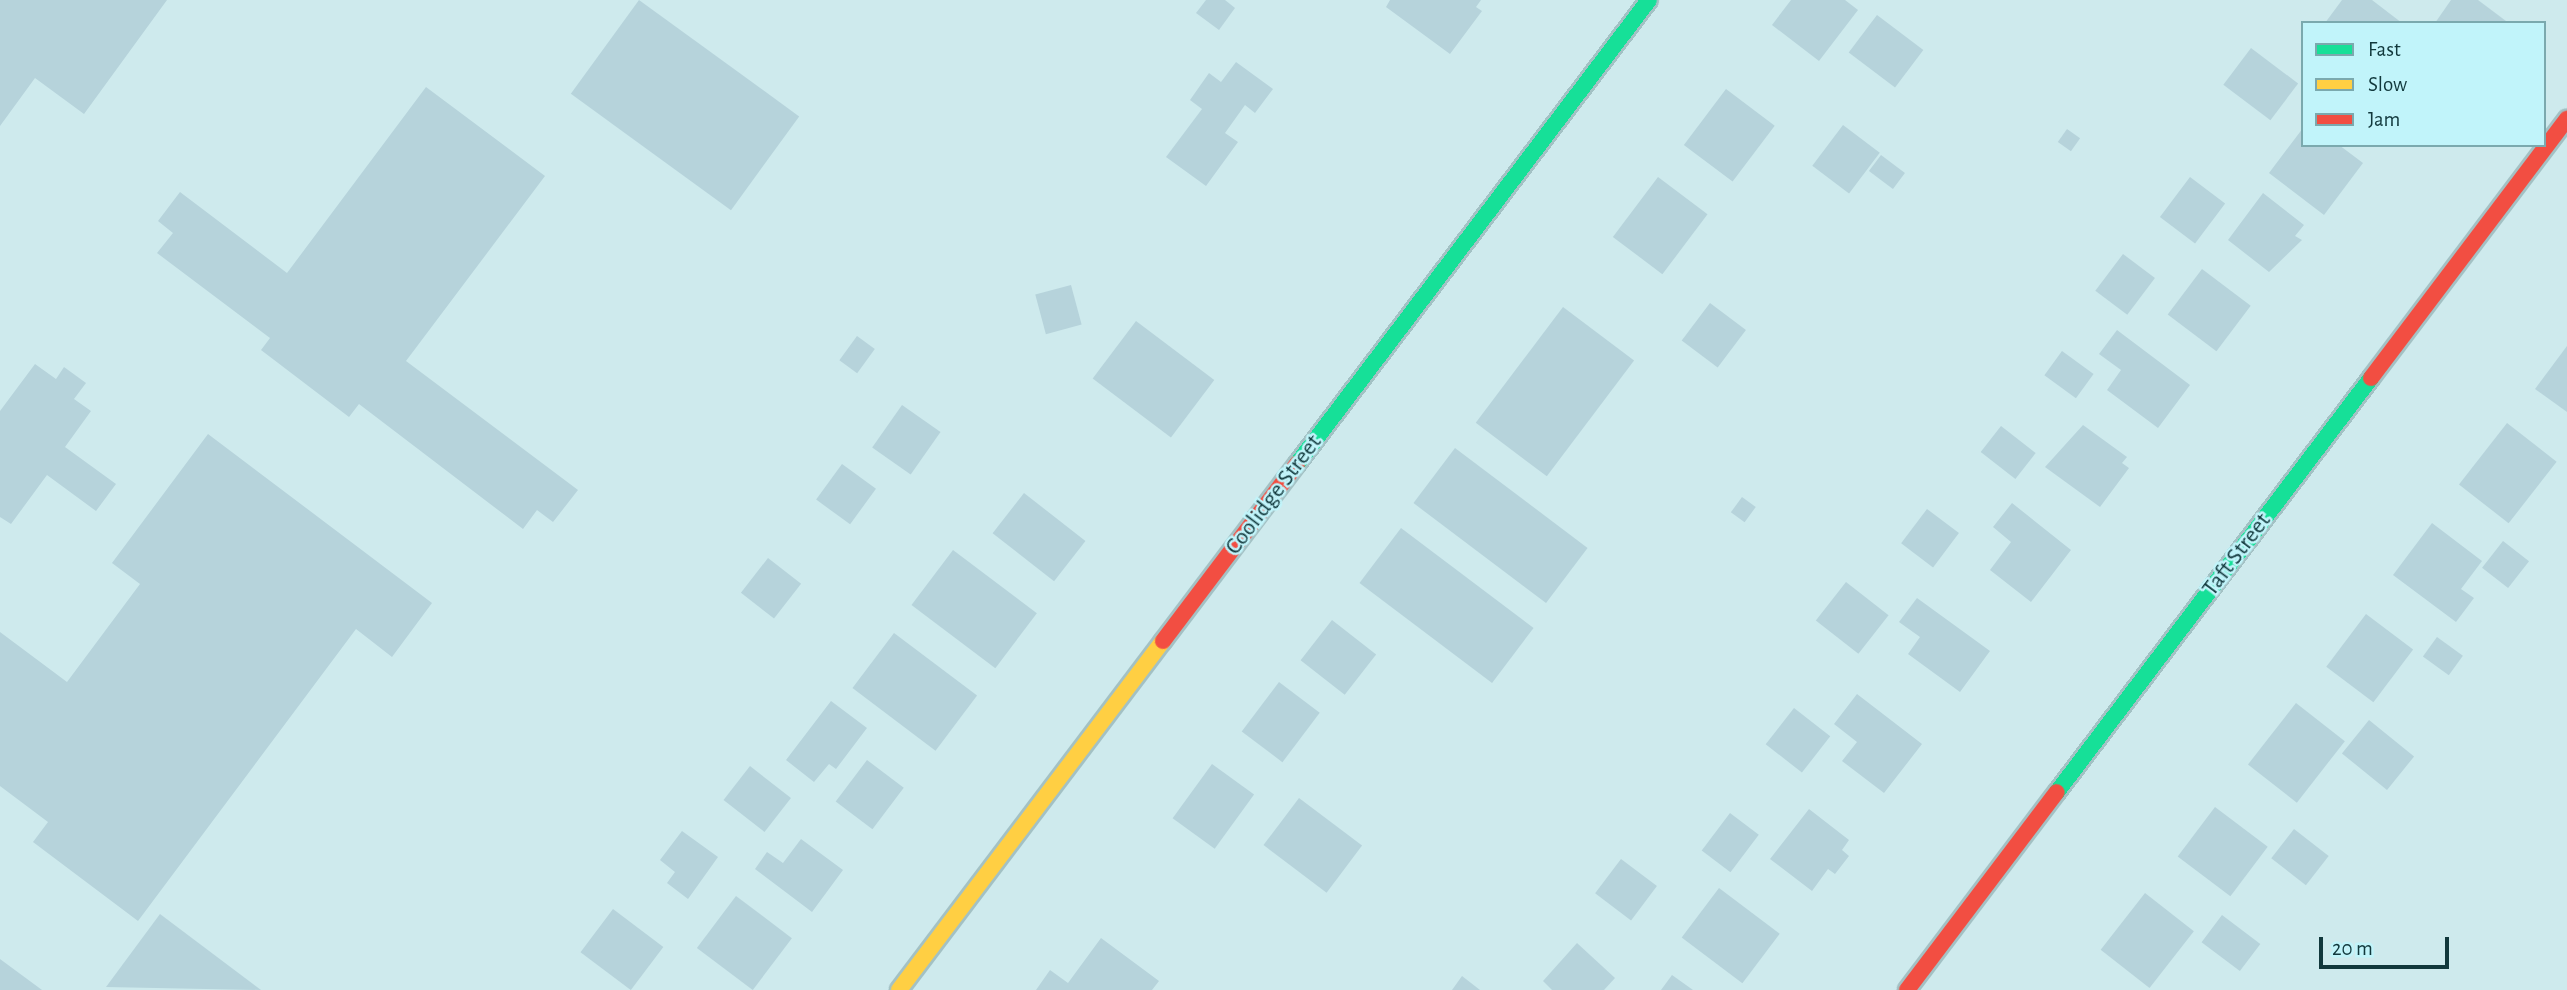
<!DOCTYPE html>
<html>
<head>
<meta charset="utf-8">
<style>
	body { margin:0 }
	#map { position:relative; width:2567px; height:990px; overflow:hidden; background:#ceeaed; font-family:"Alegreya Sans",sans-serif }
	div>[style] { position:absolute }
	.building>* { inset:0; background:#b6d3db; transform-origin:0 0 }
	.roads { filter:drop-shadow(2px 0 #a3c1c4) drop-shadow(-2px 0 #a3c1c4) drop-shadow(0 2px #a3c1c4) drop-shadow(0 -2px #a3c1c4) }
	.fast>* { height:16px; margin:-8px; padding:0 8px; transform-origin:8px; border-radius:8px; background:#16e098 }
	.slow>* { height:16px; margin:-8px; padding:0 8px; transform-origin:8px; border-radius:8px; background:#ffcf43 }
	.jam>* { height:16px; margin:-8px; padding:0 8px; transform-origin:8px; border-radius:8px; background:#f24e42 }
	span { translate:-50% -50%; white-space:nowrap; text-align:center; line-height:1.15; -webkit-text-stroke:5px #c1f4fa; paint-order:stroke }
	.street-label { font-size:24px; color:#11383c }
	.legend { position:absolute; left:2301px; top:21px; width:245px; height:126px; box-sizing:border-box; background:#c1f4fa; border:2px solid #7ba9ae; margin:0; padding:9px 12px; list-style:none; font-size:21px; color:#11383c }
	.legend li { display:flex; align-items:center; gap:14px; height:35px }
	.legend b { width:35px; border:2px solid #7ba9ae }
	.scale { position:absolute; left:2319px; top:937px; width:130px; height:32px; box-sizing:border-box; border:4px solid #11383c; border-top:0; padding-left:9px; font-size:21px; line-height:24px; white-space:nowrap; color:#11383c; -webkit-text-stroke:5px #c1f4fa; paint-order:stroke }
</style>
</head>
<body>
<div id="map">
	<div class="building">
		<i style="clip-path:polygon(0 0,167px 0,84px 114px,35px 78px,0 126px)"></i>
		<i style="left:639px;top:0;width:198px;height:116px;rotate:36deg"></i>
		<i style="clip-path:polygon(1206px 0,1225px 0,1235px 8px,1219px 30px,1196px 13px)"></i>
		<i style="clip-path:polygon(1390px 0,1481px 0,1476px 7px,1482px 11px,1450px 54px,1386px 7px)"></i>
		<i style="clip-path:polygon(1791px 0,1845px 0,1858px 10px,1819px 61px,1772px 25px)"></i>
		<i style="clip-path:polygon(2342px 0,2372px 0,2402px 23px,2325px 23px)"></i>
		<i style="clip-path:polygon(2451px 0,2478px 0,2506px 21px,2435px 23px)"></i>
		<i style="left:1877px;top:15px;width:58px;height:47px;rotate:37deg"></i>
		<i style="left:2251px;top:48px;width:59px;height:46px;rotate:37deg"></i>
		<i style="clip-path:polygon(1236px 62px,1273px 89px,1255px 113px,1245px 105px,1225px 133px,1238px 142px,1206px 186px,1166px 157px,1202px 109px,1190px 100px,1209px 73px,1221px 82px)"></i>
		<i style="clip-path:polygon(426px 87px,545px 176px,406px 361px,578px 490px,553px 522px,537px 510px,523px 529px,359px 404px,349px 417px,261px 350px,270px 338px,157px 253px,173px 233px,158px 221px,180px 192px,287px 273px)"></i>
		<i style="left:1726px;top:89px;width:61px;height:70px;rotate:37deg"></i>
		<i style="left:1843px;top:125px;width:46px;height:51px;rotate:37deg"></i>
		<i style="clip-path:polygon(2303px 128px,2303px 145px,2339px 145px,2363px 163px,2324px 215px,2269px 173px)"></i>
		<i style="left:2067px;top:129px;width:16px;height:16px;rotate:35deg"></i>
		<i style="left:1881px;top:155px;width:30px;height:20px;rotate:37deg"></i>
		<i style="left:1658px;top:177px;width:62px;height:75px;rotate:37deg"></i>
		<i style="left:2190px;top:177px;width:44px;height:50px;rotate:37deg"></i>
		<i style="clip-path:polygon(2263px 193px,2304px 225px,2295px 236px,2302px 240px,2269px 272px,2228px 240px)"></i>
		<i style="left:2123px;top:254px;width:40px;height:46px;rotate:37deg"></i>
		<i style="left:2202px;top:269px;width:61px;height:57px;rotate:37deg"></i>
		<i style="left:1071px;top:285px;width:41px;height:37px;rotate:75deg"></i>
		<i style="left:1710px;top:303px;width:45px;height:47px;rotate:37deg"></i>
		<i style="left:1563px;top:307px;width:89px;height:145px;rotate:37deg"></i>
		<i style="left:1136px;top:321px;width:98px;height:72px;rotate:37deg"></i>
		<i style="clip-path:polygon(2117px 330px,2190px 385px,2158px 428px,2107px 390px,2121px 370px,2099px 354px)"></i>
		<i style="left:857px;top:336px;width:22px;height:30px;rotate:36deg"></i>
		<i style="clip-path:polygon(2567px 346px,2567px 412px,2535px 389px)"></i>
		<i style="left:2062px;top:351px;width:39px;height:30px;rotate:36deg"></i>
		<i style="clip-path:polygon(35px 364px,56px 379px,64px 367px,86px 383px,74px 399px,91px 411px,65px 447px,116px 484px,96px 511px,47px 475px,11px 524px,0 517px,0 411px)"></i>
		<i style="left:902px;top:405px;width:47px;height:52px;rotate:35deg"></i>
		<i style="left:2507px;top:423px;width:63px;height:78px;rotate:38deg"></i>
		<i style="clip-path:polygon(2083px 425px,2127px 457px,2122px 463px,2129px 468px,2100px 507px,2045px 467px)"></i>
		<i style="left:2001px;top:426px;width:44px;height:33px;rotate:38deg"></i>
		<i style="clip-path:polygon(208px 434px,432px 603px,392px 657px,356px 629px,138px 921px,33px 842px,48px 822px,0 786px,0 632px,67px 682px,140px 584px,112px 563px)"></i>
		<i style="left:1455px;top:448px;width:166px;height:69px;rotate:37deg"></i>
		<i style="left:842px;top:464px;width:42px;height:44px;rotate:36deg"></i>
		<i style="left:1024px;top:493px;width:78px;height:51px;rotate:38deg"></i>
		<i style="left:1742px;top:497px;width:17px;height:19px;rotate:36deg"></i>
		<i style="clip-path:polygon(2012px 503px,2071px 550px,2031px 602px,1990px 570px,2011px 542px,1993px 527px)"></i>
		<i style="left:1927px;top:509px;width:40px;height:43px;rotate:37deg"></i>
		<i style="clip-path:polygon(2432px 523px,2482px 561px,2461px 589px,2474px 598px,2456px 622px,2393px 575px)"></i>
		<i style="left:1401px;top:528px;width:166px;height:69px;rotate:37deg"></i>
		<i style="left:2503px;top:541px;width:33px;height:34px;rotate:38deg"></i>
		<i style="left:953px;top:550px;width:105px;height:69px;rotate:37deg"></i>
		<i style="left:768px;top:558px;width:42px;height:44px;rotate:38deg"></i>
		<i style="left:1846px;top:582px;width:54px;height:49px;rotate:38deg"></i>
		<i style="clip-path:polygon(1917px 598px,1990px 651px,1960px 692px,1908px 654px,1920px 637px,1899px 622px)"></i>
		<i style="left:2366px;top:614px;width:59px;height:66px;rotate:37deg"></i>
		<i style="left:1332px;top:620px;width:56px;height:51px;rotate:38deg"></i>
		<i style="left:894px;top:633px;width:104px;height:69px;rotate:37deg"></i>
		<i style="left:2437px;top:637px;width:32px;height:24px;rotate:36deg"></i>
		<i style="left:1279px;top:682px;width:51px;height:62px;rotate:37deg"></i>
		<i style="clip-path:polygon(1857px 694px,1922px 744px,1884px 793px,1842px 761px,1857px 742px,1834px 724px)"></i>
		<i style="clip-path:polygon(831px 701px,867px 728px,836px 769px,829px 764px,814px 782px,786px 760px)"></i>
		<i style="left:2296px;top:703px;width:62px;height:78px;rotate:38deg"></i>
		<i style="left:1794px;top:708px;width:46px;height:46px;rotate:38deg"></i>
		<i style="left:2369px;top:720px;width:58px;height:43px;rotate:39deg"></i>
		<i style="left:867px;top:760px;width:46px;height:52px;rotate:37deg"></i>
		<i style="left:1212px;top:764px;width:52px;height:67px;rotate:36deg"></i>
		<i style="left:750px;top:766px;width:52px;height:43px;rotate:38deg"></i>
		<i style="left:1299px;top:798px;width:79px;height:59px;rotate:37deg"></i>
		<i style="left:2215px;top:807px;width:66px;height:62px;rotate:37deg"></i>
		<i style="clip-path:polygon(1809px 809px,1849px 840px,1842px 850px,1849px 856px,1835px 874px,1828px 869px,1812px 891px,1770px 859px)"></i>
		<i style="left:1730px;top:813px;width:36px;height:47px;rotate:37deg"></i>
		<i style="left:2294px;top:829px;width:44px;height:37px;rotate:38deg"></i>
		<i style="clip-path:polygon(682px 831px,718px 857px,688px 899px,667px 883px,675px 872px,660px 860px)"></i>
		<i style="clip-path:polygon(801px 839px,843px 870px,812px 912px,755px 869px,767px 852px,783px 863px)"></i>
		<i style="left:1621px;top:859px;width:45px;height:43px;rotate:37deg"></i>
		<i style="left:1719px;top:888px;width:76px;height:62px;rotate:37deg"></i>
		<i style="left:2145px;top:893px;width:62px;height:72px;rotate:38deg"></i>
		<i style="left:736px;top:896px;width:70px;height:65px;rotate:37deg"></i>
		<i style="left:613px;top:909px;width:63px;height:54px;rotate:37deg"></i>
		<i style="clip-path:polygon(160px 914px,261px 990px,106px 987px)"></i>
		<i style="left:2222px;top:915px;width:48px;height:34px;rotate:37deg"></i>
		<i style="clip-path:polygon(1101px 938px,1159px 981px,1152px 990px,1036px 990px,1050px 970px,1068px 983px)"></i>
		<i style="clip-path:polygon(1577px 943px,1615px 978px,1604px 990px,1552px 990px,1543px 981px)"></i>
		<i style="clip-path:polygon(0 959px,42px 990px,0 990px)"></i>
		<i style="clip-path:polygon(1672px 975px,1693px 990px,1661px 990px)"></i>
		<i style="clip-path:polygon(1462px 976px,1480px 990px,1452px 990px)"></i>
	</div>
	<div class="roads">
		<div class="fast">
			<i style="left:1297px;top:464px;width:582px;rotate:-52.82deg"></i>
			<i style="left:2057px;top:792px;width:520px;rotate:-52.82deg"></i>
		</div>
		<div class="slow">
			<i style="left:899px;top:990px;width:438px;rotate:-52.9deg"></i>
		</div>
		<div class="jam">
			<i style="left:2371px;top:378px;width:325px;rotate:-52.9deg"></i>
			<i style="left:1163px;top:641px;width:222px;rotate:-52.9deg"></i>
			<i style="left:1907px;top:990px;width:248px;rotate:-52.9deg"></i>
		</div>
	</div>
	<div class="street-label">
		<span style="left:1274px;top:495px;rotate:-53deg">Coolidge Street</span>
		<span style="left:2237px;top:555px;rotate:-53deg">Taft Street</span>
	</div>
	<ul class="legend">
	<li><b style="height:9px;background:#16e098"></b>Fast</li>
	<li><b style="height:9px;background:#ffcf43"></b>Slow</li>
	<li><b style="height:9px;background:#f24e42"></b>Jam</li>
	</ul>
	<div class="scale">20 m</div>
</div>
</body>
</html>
